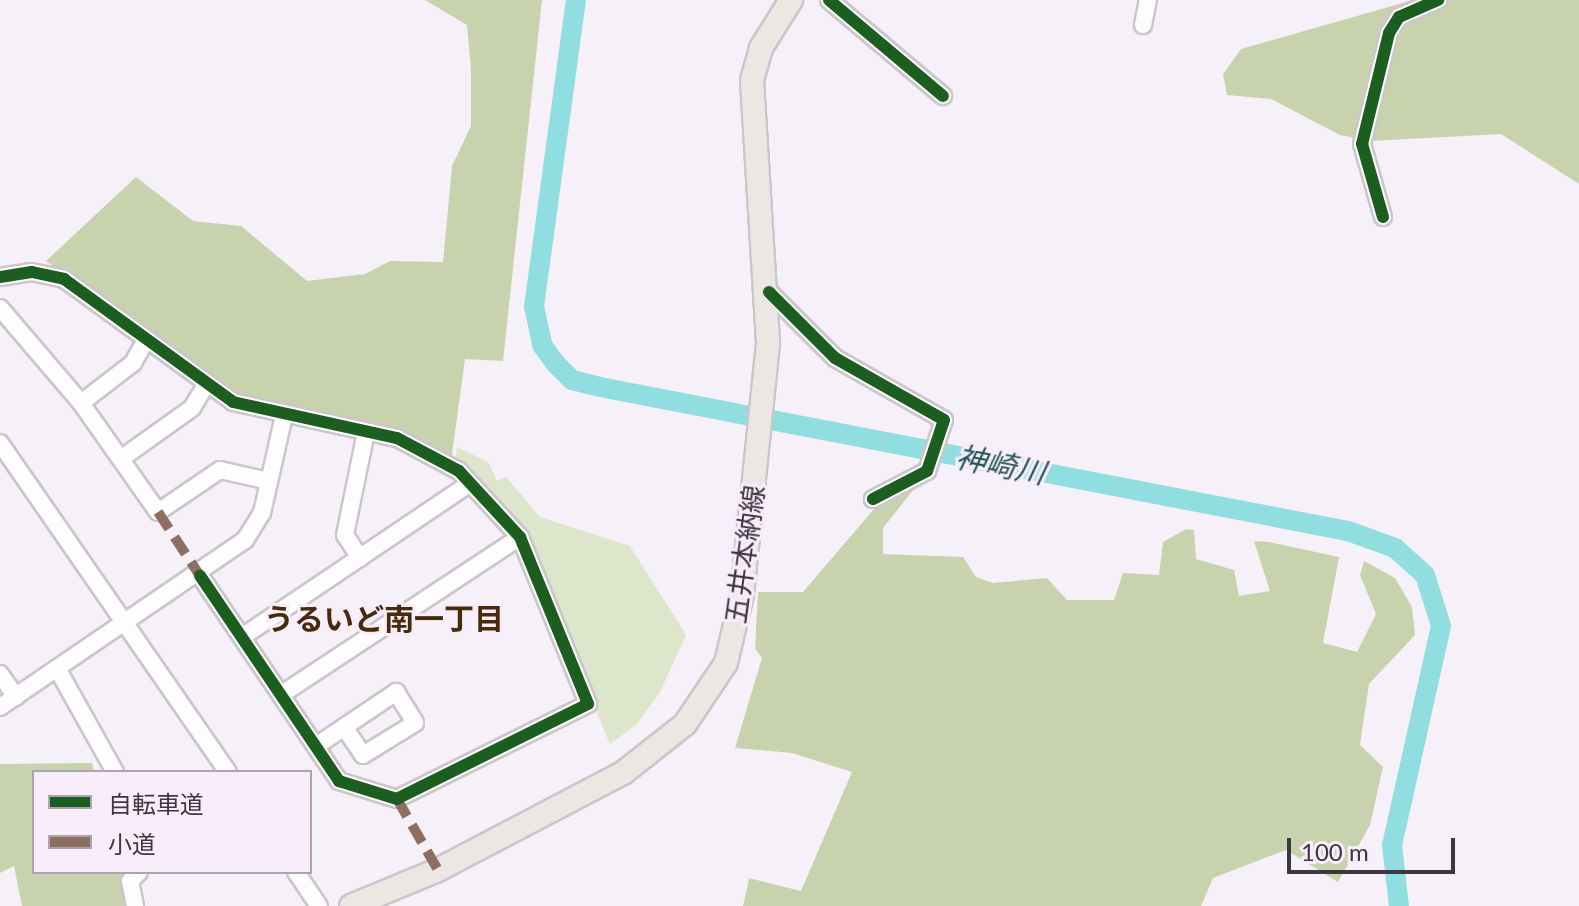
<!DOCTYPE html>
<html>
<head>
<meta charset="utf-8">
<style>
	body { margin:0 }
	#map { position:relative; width:1579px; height:906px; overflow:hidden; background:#f6f0f8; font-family:Lato,"Noto Sans JP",sans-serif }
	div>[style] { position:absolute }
	.green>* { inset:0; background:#dde6cb }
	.forest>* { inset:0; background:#c8d3ae }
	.river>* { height:20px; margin:-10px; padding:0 10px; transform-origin:10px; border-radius:10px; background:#91dee0 }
	.roads { filter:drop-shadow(2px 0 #cbc6cb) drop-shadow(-2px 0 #cbc6cb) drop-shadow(0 2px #cbc6cb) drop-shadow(0 -2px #cbc6cb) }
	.minor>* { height:16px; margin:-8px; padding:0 8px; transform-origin:8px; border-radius:8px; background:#fefdfe }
	.major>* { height:22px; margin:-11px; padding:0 11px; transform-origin:11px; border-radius:11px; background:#ebe8e4 }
	.quiet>* { height:10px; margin-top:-5px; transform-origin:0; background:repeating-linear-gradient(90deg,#8d6e63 0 20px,transparent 0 30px) }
	.cycleway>* { height:12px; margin:-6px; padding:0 6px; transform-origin:6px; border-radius:6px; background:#1b5e20 }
	span { translate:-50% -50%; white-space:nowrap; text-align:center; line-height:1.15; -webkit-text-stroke:6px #f9ecfb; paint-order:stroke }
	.street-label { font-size:28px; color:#3d383e }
	.water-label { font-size:30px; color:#245655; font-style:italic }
	.neighbourhood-label { font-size:30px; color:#452b0a; font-weight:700 }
	.legend { position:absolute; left:32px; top:770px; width:280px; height:104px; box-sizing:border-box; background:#f9ecfb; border:2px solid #aea4af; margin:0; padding:10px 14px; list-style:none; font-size:24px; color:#3d383e }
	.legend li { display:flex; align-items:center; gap:16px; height:40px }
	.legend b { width:40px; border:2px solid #aea4af }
	.scale { position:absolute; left:1287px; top:838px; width:168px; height:36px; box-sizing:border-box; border:4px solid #3d383e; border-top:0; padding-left:10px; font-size:24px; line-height:28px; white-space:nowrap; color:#3d383e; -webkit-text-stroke:6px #f9ecfb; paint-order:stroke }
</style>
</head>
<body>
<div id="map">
	<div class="green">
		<i style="clip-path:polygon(457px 447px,489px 463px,497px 481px,506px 477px,540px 517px,630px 546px,686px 635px,660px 692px,636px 725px,610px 744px,539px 572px,454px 470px)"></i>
	</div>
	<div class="forest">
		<i style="clip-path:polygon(425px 0,542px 0,503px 361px,465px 359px,451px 461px,233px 396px,46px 261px,136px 177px,193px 221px,241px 226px,307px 281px,365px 274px,390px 261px,443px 262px,452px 166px,471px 126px,471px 69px,467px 25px)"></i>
		<i style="clip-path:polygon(1413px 0,1579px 0,1579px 184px,1501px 134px,1370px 141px,1340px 135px,1271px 99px,1227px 95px,1223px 74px,1241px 49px)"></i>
		<i style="clip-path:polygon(914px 489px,883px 528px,883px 554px,963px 557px,976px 577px,993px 583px,1047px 578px,1067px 600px,1114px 600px,1123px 573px,1159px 575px,1163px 542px,1186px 529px,1194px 530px,1196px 559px,1234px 570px,1239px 596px,1270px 591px,1254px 541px,1269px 542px,1339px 557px,1323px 643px,1357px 652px,1376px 614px,1360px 575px,1364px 561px,1395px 578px,1412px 607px,1415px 635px,1369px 684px,1360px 745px,1383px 767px,1370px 825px,1338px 882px,1286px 850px,1213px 878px,1201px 906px,743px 906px,749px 878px,801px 891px,852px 772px,792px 753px,735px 748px,762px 658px,755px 649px,758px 592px,803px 592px,880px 502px)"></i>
		<i style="clip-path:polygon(92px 763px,94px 772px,34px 772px,34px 872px,122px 872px,132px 906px,22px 906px,14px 866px,0 873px,0 764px)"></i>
	</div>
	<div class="river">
		<i style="left:576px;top:0;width:309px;rotate:97.8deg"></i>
		<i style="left:534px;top:306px;width:40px;rotate:78deg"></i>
		<i style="left:542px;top:345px;width:24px;rotate:54deg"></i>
		<i style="left:556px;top:364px;width:23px;rotate:45deg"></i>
		<i style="left:572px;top:380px;width:29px;rotate:14deg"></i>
		<i style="left:600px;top:387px;width:762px;rotate:10.9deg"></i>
		<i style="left:1348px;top:531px;width:50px;rotate:19.9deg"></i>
		<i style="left:1395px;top:548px;width:40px;rotate:42deg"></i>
		<i style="left:1425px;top:575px;width:53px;rotate:72.6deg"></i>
		<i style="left:1441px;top:626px;width:224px;rotate:102.6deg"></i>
		<i style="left:1392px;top:845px;width:61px;rotate:83.5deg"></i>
	</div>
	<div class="roads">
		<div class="minor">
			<i style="left:829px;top:0;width:149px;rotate:40.1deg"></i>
			<i style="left:1143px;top:25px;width:25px;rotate:-79deg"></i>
			<i style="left:1383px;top:217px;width:76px;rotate:-106deg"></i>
			<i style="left:1362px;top:144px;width:114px;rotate:-76.3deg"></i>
			<i style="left:1389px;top:33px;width:19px;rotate:-58deg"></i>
			<i style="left:1399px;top:17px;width:43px;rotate:-23.6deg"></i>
			<i style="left:0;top:277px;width:32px;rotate:-9deg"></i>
			<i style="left:32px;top:272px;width:33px;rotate:12deg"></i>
			<i style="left:64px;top:279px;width:209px;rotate:36deg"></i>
			<i style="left:233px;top:402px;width:168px;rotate:12.4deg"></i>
			<i style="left:397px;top:438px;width:70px;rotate:28deg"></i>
			<i style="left:459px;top:471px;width:90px;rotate:47.3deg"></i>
			<i style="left:520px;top:537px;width:180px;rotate:67.8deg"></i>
			<i style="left:588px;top:704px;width:213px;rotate:153.6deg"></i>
			<i style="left:397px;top:799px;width:61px;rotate:-162.8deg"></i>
			<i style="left:339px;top:781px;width:248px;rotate:-124.1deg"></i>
			<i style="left:769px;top:292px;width:93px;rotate:45deg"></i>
			<i style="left:835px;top:358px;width:125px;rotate:29.6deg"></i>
			<i style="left:944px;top:420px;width:54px;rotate:108.4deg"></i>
			<i style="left:927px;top:471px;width:61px;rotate:152.6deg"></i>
			<i style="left:0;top:308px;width:125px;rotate:49.5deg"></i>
			<i style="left:81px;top:403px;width:133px;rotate:54.8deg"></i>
			<i style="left:158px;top:512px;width:75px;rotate:-34.1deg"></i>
			<i style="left:220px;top:470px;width:50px;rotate:12.7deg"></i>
			<i style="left:81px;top:403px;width:66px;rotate:-37.6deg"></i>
			<i style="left:133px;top:363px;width:26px;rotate:-61deg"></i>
			<i style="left:0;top:443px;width:400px;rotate:55.3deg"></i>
			<i style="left:122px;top:458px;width:86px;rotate:-35.5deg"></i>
			<i style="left:192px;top:408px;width:27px;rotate:-59deg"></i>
			<i style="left:360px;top:558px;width:27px;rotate:-123deg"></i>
			<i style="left:345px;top:535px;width:105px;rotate:-78.5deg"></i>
			<i style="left:242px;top:637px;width:274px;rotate:-34deg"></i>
			<i style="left:58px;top:670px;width:117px;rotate:60.8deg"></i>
			<i style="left:0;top:674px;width:28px;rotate:55deg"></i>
			<i style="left:282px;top:694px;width:285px;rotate:-33.4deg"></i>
			<i style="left:0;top:707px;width:297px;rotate:-34.3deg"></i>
			<i style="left:245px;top:540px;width:32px;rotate:-58deg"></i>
			<i style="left:262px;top:513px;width:100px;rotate:-77.3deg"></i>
			<i style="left:316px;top:746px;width:97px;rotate:-34deg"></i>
			<i style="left:396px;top:692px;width:36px;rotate:58deg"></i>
			<i style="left:415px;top:723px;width:61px;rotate:148.4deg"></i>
			<i style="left:363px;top:755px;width:34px;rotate:-124deg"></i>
			<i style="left:296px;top:872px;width:41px;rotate:55.9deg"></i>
			<i style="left:135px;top:906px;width:25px;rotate:-101deg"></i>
			<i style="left:130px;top:881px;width:13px;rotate:-45deg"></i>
		</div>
		<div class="major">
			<i style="left:351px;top:906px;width:94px;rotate:-22.5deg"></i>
			<i style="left:438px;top:870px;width:209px;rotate:-27.7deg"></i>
			<i style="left:623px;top:773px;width:79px;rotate:-38.3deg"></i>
			<i style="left:685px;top:724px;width:73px;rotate:-56.1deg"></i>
			<i style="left:726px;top:663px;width:70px;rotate:-76.8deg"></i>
			<i style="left:742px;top:595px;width:254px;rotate:-84.1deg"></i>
			<i style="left:768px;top:342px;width:262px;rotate:-93.5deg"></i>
			<i style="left:752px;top:80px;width:33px;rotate:-74deg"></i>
			<i style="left:761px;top:48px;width:57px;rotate:-58deg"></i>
		</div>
	</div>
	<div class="quiet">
		<i style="left:158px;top:512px;width:77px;rotate:56.7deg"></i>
		<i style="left:397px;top:799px;width:82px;rotate:60deg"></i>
	</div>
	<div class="cycleway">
		<i style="left:829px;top:0;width:149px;rotate:40.1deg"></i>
		<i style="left:1383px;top:217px;width:76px;rotate:-106deg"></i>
		<i style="left:1362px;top:144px;width:114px;rotate:-76.3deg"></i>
		<i style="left:1389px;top:33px;width:19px;rotate:-58deg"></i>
		<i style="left:1399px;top:17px;width:43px;rotate:-23.6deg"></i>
		<i style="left:0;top:277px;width:32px;rotate:-9deg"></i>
		<i style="left:32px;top:272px;width:33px;rotate:12deg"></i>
		<i style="left:64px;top:279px;width:209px;rotate:36deg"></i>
		<i style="left:233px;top:402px;width:168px;rotate:12.4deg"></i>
		<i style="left:397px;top:438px;width:70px;rotate:28deg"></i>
		<i style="left:459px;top:471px;width:90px;rotate:47.3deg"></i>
		<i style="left:520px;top:537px;width:180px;rotate:67.8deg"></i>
		<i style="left:588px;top:704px;width:213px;rotate:153.6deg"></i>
		<i style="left:397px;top:799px;width:61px;rotate:-162.8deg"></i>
		<i style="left:339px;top:781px;width:248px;rotate:-124.1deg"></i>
		<i style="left:769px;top:292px;width:93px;rotate:45deg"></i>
		<i style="left:835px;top:358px;width:125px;rotate:29.6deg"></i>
		<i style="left:944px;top:420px;width:54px;rotate:108.4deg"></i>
		<i style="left:927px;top:471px;width:61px;rotate:152.6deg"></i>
	</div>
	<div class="street-label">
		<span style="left:744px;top:554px;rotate:-82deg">五井本納線</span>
	</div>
	<div class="water-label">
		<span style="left:1001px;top:464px;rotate:11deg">神崎川</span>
	</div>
	<div class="neighbourhood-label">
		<span style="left:384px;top:618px">うるいど南一丁目</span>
	</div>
	<ul class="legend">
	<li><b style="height:10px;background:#1b5e20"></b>自転車道</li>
	<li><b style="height:10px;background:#8d6e63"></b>小道</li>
	</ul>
	<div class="scale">100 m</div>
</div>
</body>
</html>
